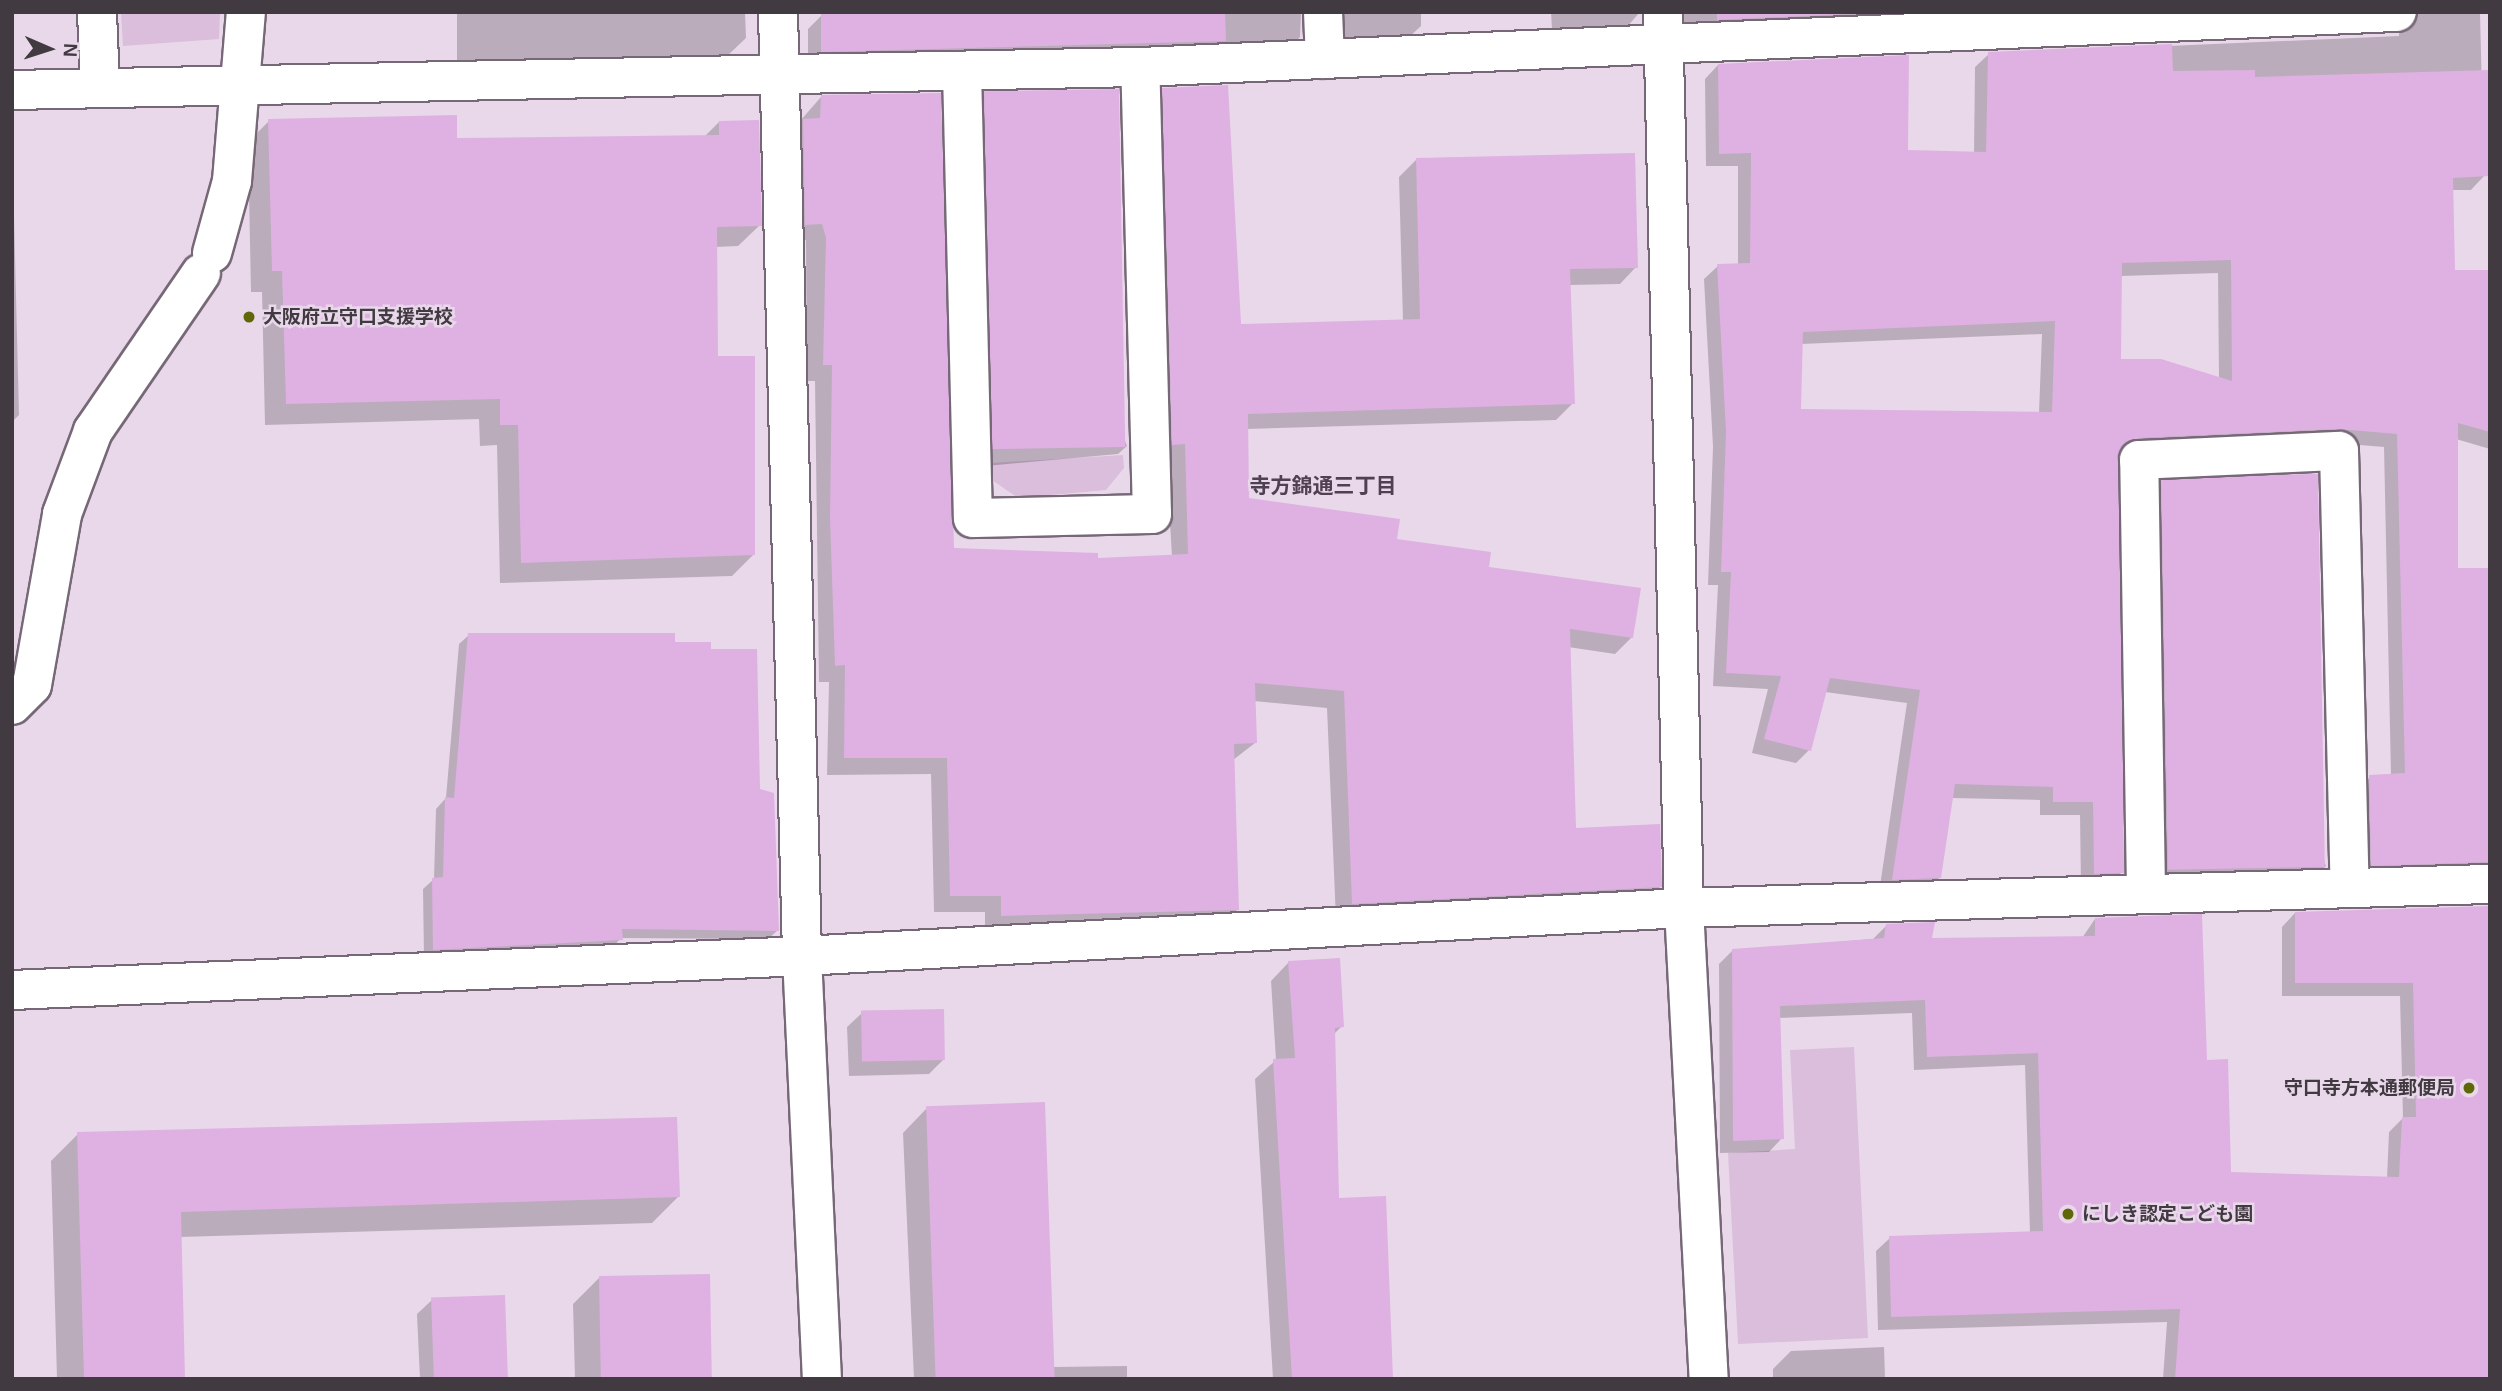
<!DOCTYPE html>
<html>
<head>
<meta charset="utf-8">
<style>
	body { margin:0 }
	#map { position:relative; width:2502px; height:1391px; overflow:hidden; background:#e9d8ea; font-family:Helvetica,"Noto Sans JP",sans-serif }
	div>[style] { position:absolute }
	.green>* { inset:0; background:#dabedc }
	.shadow>* { inset:0; background:#0003 }
	.building>* { inset:0; background:#dfb0e2; transform-origin:0 0 }
	.roads { filter:drop-shadow(2px 0 #766877) drop-shadow(-2px 0 #766877) drop-shadow(0 2px #766877) drop-shadow(0 -2px #766877) }
	.street>* { height:38px; margin:-19px; padding:0 19px; transform-origin:19px; border-radius:19px; background:#fff }
	.dots>* { width:19px; height:19px; translate:-50% -50%; box-sizing:border-box; border:4px solid #e9d8ea; border-radius:50% }
	span { translate:-50% -50%; white-space:nowrap; text-align:center; line-height:1.15; -webkit-text-stroke:5px #e9d8ea; paint-order:stroke }
	.poi-label { font-size:19px; color:#413a41; font-weight:700 }
	.left { translate:0 -50%; text-align:left }
	.right { translate:-100% -50%; text-align:right }
	.neighbourhood-label { font-size:21px; color:#4f4150; font-weight:700 }
	.frame { position:absolute; inset:0; border:14px solid #413a41; pointer-events:none }
	.north { position:absolute; left:14px; top:14px; width:70px; height:70px; -webkit-text-stroke:5px #e9d8ea; paint-order:stroke; rotate:93deg; font-size:19px; font-weight:700; line-height:28px; text-align:center; color:#413a41 }
	.north::after { content:''; display:block; margin:auto; width:24px; height:32px; background:#413a41; clip-path:polygon(50% 0,100% 100%,50% 72%,0 100%) }
</style>
</head>
<body>
<div id="map">
	<div class="green">
		<i style="clip-path:polygon(121px 12px,220px 12px,219px 39px,123px 46px)"></i>
		<i style="clip-path:polygon(1123px 455px,1124px 468px,1106px 490px,1018px 498px,992px 480px,991px 463px)"></i>
		<i style="clip-path:polygon(1854px 1047px,1868px 1338px,1738px 1344px,1728px 1153px,1795px 1149px,1790px 1050px)"></i>
	</div>
	<div class="shadow">
		<i style="clip-path:polygon(457px 12px,745px 12px,746px 38px,726px 57px,457px 61px)"></i>
		<i style="clip-path:polygon(1301px 12px,1300px 37px,1287px 51px,808px 64px,808px 29px,822px 15px)"></i>
		<i style="clip-path:polygon(1326px 12px,1421px 12px,1421px 26px,1407px 39px,1332px 40px)"></i>
		<i style="clip-path:polygon(1551px 12px,1640px 12px,1626px 28px,1552px 29px)"></i>
		<i style="clip-path:polygon(1666px 12px,2171px 12px,1674px 34px)"></i>
		<i style="clip-path:polygon(evenodd,2480px 12px,2484px 176px,2471px 190px,2451px 190px,2453px 272px,2490px 278px,2490px 449px,2456px 439px,2456px 570px,2490px 570px,2490px 883px,2358px 878px,2356px 791px,2370px 777px,2391px 776px,2384px 447px,2323px 442px,2118px 454px,2122px 872px,2108px 886px,2081px 887px,2080px 815px,2040px 815px,2040px 800px,1951px 798px,1939px 878px,1926px 891px,1879px 893px,1907px 703px,1825px 692px,1809px 750px,1796px 763px,1752px 753px,1768px 689px,1713px 686px,1718px 585px,1708px 585px,1713px 447px,1704px 279px,1718px 266px,1738px 265px,1738px 166px,1706px 166px,1705px 79px,1718px 65px,1907px 151px,1974px 153px,1975px 67px,1989px 54px,2399px 36px,2400px 12px,2480px 12px,2218px 273px,2219px 379px,2119px 360px,2120px 276px,2218px 273px,2480px 12px,2042px 334px,2039px 413px,1799px 411px,1801px 344px,2042px 334px)"></i>
		<i style="clip-path:polygon(1163px 90px,1239px 326px,1403px 321px,1399px 177px,1416px 160px,1636px 267px,1620px 284px,1569px 285px,1573px 403px,1556px 420px,1246px 429px,1247px 500px,1487px 568px,1632px 637px,1615px 654px,1568px 647px,1574px 829px,1660px 887px,1643px 904px,1336px 920px,1327px 708px,1254px 701px,1255px 743px,1233px 760px,1237px 910px,1220px 927px,985px 933px,985px 912px,934px 912px,931px 774px,827px 775px,829px 682px,819px 682px,815px 381px,807px 381px,806px 240px,789px 241px,786px 137px,821px 97px,952px 550px,1096px 560px,1172px 557px,1146px 107px)"></i>
		<i style="clip-path:polygon(985px 94px,1127px 446px,1118px 454px,986px 466px,977px 102px)"></i>
		<i style="clip-path:polygon(269px 121px,456px 140px,704px 137px,719px 122px,760px 225px,738px 246px,715px 247px,716px 358px,753px 555px,732px 576px,500px 583px,497px 445px,480px 446px,479px 419px,265px 425px,262px 292px,251px 292px,248px 142px)"></i>
		<i style="clip-path:polygon(13px 175px,19px 415px,12px 422px,12px 175px)"></i>
		<i style="clip-path:polygon(2162px 483px,2326px 866px,2315px 877px,2157px 882px,2151px 493px)"></i>
		<i style="clip-path:polygon(469px 635px,673px 643px,778px 930px,768px 939px,621px 938px,611px 949px,424px 959px,423px 889px,434px 879px,436px 809px,446px 798px,459px 644px)"></i>
		<i style="clip-path:polygon(2490px 908px,2490px 1379px,2163px 1379px,2167px 1322px,1878px 1330px,1876px 1251px,1890px 1238px,2030px 1233px,2025px 1065px,1914px 1070px,1912px 1013px,1778px 1018px,1782px 1138px,1769px 1152px,1720px 1153px,1719px 964px,1732px 951px,1873px 939px,1886px 926px,1930px 940px,2082px 938px,2095px 919px,2205px 1062px,2229px 1174px,2387px 1178px,2389px 1132px,2403px 1118px,2400px 996px,2282px 996px,2282px 927px,2295px 913px)"></i>
		<i style="clip-path:polygon(1289px 962px,1342px 1026px,1333px 1035px,1337px 1200px,1392px 1379px,1273px 1379px,1255px 1079px,1276px 1060px,1271px 981px)"></i>
		<i style="clip-path:polygon(862px 1013px,943px 1060px,929px 1074px,849px 1076px,847px 1027px)"></i>
		<i style="clip-path:polygon(926px 1109px,1054px 1367px,1127px 1366px,1127px 1379px,914px 1379px,903px 1133px)"></i>
		<i style="clip-path:polygon(78px 1134px,678px 1197px,652px 1223px,180px 1237px,183px 1379px,57px 1379px,51px 1161px)"></i>
		<i style="clip-path:polygon(600px 1277px,710px 1379px,575px 1379px,573px 1304px)"></i>
		<i style="clip-path:polygon(432px 1300px,507px 1379px,420px 1379px,417px 1314px)"></i>
		<i style="clip-path:polygon(1884px 1347px,1885px 1379px,1773px 1379px,1773px 1369px,1791px 1351px)"></i>
	</div>
	<div class="building">
		<i style="clip-path:polygon(1225px 12px,1226px 41px,821px 52px,821px 13px)"></i>
		<i style="clip-path:polygon(1717px 12px,1891px 12px,1717px 20px)"></i>
		<i style="clip-path:polygon(evenodd,2172px 44px,2173px 71px,2255px 70px,2255px 77px,2490px 70px,2490px 176px,2453px 178px,2455px 270px,2490px 270px,2490px 432px,2458px 423px,2458px 568px,2490px 568px,2490px 862px,2371px 866px,2369px 775px,2405px 773px,2397px 434px,2338px 429px,2138px 438px,2120px 450px,2124px 873px,2094px 874px,2093px 802px,2053px 802px,2053px 787px,1955px 784px,1941px 878px,1892px 880px,1920px 690px,1830px 678px,1811px 751px,1764px 739px,1781px 676px,1726px 673px,1731px 572px,1721px 572px,1726px 432px,1717px 264px,1750px 263px,1751px 153px,1719px 154px,1718px 64px,1909px 55px,1908px 150px,1986px 152px,1988px 52px,2172px 44px,2231px 260px,2232px 381px,2161px 359px,2121px 359px,2122px 263px,2231px 260px,2172px 44px,2055px 321px,2052px 412px,1801px 409px,1803px 332px,2055px 321px)"></i>
		<i style="clip-path:polygon(1228px 85px,1241px 324px,1420px 319px,1416px 158px,1635px 153px,1638px 268px,1570px 269px,1575px 404px,1248px 414px,1249px 498px,1400px 519px,1397px 539px,1491px 552px,1489px 567px,1641px 588px,1633px 638px,1570px 629px,1576px 828px,1660px 824px,1662px 887px,1352px 904px,1344px 691px,1255px 683px,1257px 743px,1234px 744px,1239px 910px,1001px 916px,1001px 896px,950px 896px,947px 758px,844px 758px,845px 665px,835px 666px,830px 518px,832px 365px,823px 365px,826px 238px,822px 224px,805px 225px,803px 119px,820px 118px,821px 95px,941px 93px,954px 548px,1098px 553px,1098px 558px,1188px 554px,1185px 444px,1172px 445px,1162px 88px)"></i>
		<i style="left:1119px;top:89px;width:358px;height:135px;rotate:89deg"></i>
		<i style="clip-path:polygon(457px 115px,457px 138px,719px 135px,719px 121px,759px 120px,762px 226px,717px 227px,718px 356px,755px 356px,755px 555px,521px 563px,518px 425px,500px 425px,500px 399px,286px 404px,282px 271px,272px 271px,268px 119px)"></i>
		<i style="left:2318px;top:474px;width:393px;height:157px;rotate:89deg"></i>
		<i style="clip-path:polygon(468px 633px,675px 633px,675px 642px,711px 642px,711px 649px,757px 649px,760px 789px,774px 793px,779px 931px,622px 929px,623px 940px,433px 950px,432px 878px,443px 877px,445px 797px,454px 798px)"></i>
		<i style="clip-path:polygon(2490px 906px,2490px 1379px,2175px 1379px,2180px 1309px,1891px 1317px,1889px 1236px,2043px 1231px,2038px 1053px,1927px 1057px,1925px 1000px,1780px 1006px,1784px 1139px,1733px 1141px,1732px 949px,1884px 938px,1886px 924px,1935px 922px,1932px 938px,2095px 936px,2095px 918px,2202px 914px,2207px 1060px,2228px 1059px,2231px 1172px,2399px 1177px,2402px 1117px,2416px 1117px,2413px 983px,2295px 983px,2295px 912px)"></i>
		<i style="clip-path:polygon(1340px 958px,1344px 1027px,1335px 1028px,1339px 1198px,1386px 1196px,1393px 1379px,1292px 1379px,1273px 1059px,1295px 1058px,1288px 961px)"></i>
		<i style="left:944px;top:1009px;width:51px;height:83px;rotate:89deg"></i>
		<i style="left:1045px;top:1102px;width:277px;height:119px;rotate:88deg"></i>
		<i style="clip-path:polygon(677px 1117px,680px 1197px,181px 1212px,185px 1379px,84px 1379px,77px 1132px)"></i>
		<i style="left:710px;top:1274px;width:105px;height:111px;rotate:89deg"></i>
		<i style="left:505px;top:1295px;width:84px;height:74px;rotate:88deg"></i>
	</div>
	<div class="roads">
		<div class="street">
			<i style="left:97px;top:12px;width:75px;rotate:87.7deg"></i>
			<i style="left:778px;top:12px;width:944px;rotate:88.54deg"></i>
			<i style="left:802px;top:956px;width:423px;rotate:87.3deg"></i>
			<i style="left:1323px;top:12px;width:47px;rotate:87.6deg"></i>
			<i style="left:1663px;top:12px;width:896px;rotate:88.66deg"></i>
			<i style="left:1684px;top:908px;width:472px;rotate:87deg"></i>
			<i style="left:962px;top:71px;width:447px;rotate:88.6deg"></i>
			<i style="left:973px;top:518px;width:179px;rotate:-1.3deg"></i>
			<i style="left:1152px;top:514px;width:447px;rotate:-91.5deg"></i>
			<i style="left:12px;top:90px;width:1128px;rotate:-1.17deg"></i>
			<i style="left:1140px;top:67px;width:1258px;rotate:-2.51deg"></i>
			<i style="left:212px;top:253px;width:75px;rotate:-74.5deg"></i>
			<i style="left:232px;top:181px;width:170px;rotate:-85.3deg"></i>
			<i style="left:12px;top:705px;width:28px;rotate:-45deg"></i>
			<i style="left:32px;top:685px;width:174px;rotate:-80deg"></i>
			<i style="left:62px;top:514px;width:89px;rotate:-69.5deg"></i>
			<i style="left:93px;top:431px;width:191px;rotate:-55.6deg"></i>
			<i style="left:2146px;top:891px;width:431px;rotate:-90.9deg"></i>
			<i style="left:2139px;top:460px;width:200px;rotate:-2.6deg"></i>
			<i style="left:2339px;top:451px;width:436px;rotate:88.6deg"></i>
			<i style="left:12px;top:990px;width:791px;rotate:-2.46deg"></i>
			<i style="left:802px;top:956px;width:883px;rotate:-3.12deg"></i>
			<i style="left:1684px;top:908px;width:806px;rotate:-1.71deg"></i>
		</div>
	</div>
	<div class="dots">
		<i style="left:249px;top:317px;background:#606708"></i>
		<i style="left:2469px;top:1088px;background:#606708"></i>
		<i style="left:2068px;top:1214px;background:#606708"></i>
	</div>
	<div class="poi-label">
		<span class="left" style="left:263px;top:317px">大阪府立守口支援学校</span>
		<span class="right" style="left:2455px;top:1088px">守口寺方本通郵便局</span>
		<span class="left" style="left:2082px;top:1214px">にしき認定こども園</span>
	</div>
	<div class="neighbourhood-label">
		<span style="left:1323px;top:486px">寺方錦通三丁目</span>
	</div>
	<div class="frame"></div>
	<div class="north">N</div>
</div>
</body>
</html>
